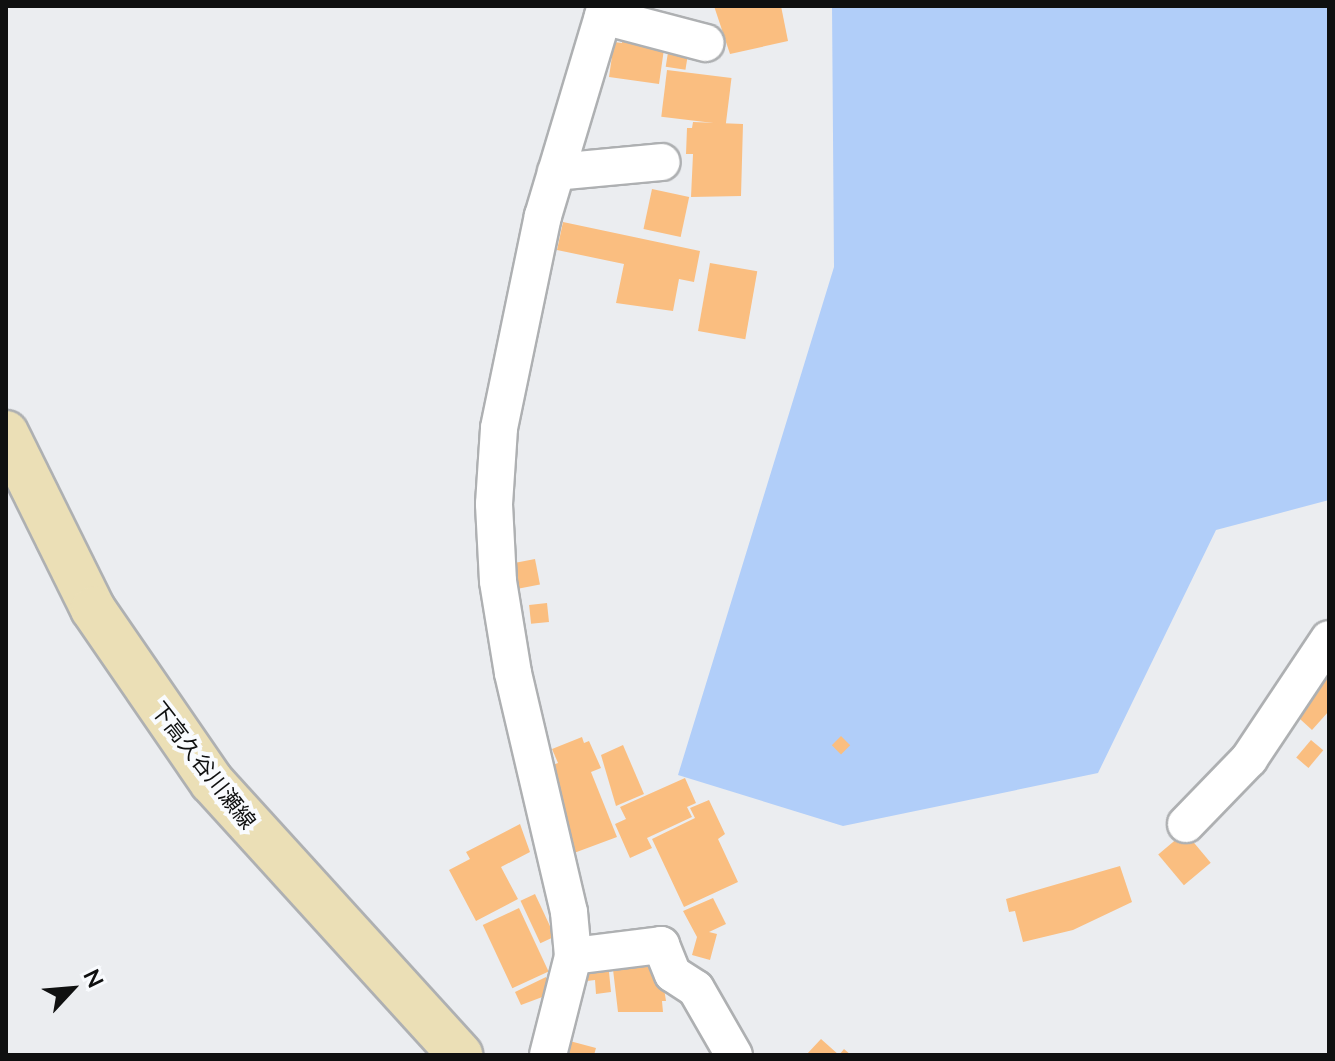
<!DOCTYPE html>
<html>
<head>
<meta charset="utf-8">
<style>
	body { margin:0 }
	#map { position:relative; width:1335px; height:1061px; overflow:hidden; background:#ebedf0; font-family:Lato,"Noto Sans JP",sans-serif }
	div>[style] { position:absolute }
	.green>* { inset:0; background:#b1cef9 }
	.building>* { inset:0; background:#fabe80; transform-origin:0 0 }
	.roads { filter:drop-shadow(2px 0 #aeb0b2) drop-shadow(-2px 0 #aeb0b2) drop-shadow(0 2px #aeb0b2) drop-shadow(0 -2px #aeb0b2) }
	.minor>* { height:36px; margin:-18px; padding:0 18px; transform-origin:18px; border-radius:18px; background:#fff }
	.major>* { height:44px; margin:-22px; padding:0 22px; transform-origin:22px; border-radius:22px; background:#ebdfb6 }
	span { translate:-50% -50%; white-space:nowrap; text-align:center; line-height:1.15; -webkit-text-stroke:8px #f9fbfe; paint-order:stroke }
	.street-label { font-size:22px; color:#0f1010 }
	.frame { position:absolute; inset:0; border:8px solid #0f1010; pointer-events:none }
	.north { position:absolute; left:32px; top:949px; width:80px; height:80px; -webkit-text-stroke:6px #f9fbfe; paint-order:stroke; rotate:64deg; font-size:22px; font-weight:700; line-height:32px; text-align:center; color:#0f1010 }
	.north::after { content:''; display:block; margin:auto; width:28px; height:36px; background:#0f1010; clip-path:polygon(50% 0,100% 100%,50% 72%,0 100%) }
</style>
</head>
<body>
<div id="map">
	<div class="green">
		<i style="clip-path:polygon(832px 6px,1329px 6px,1329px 500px,1216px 530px,1098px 773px,843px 826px,678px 775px,834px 267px)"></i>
	</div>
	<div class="building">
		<i style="clip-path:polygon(714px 6px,781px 6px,788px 41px,730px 54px)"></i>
		<i style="clip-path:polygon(623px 33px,654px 39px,653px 48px,664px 49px,659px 84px,609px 77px,614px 42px,622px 43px)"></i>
		<i style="left:669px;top:46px;width:20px;height:21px;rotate:9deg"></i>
		<i style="left:667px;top:70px;width:65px;height:47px;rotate:7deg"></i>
		<i style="clip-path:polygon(693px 122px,743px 124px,741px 196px,691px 197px,693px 154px,686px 154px,687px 128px,692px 128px)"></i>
		<i style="left:652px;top:189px;width:38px;height:41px;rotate:12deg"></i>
		<i style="clip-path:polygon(563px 222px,700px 251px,694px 282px,679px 279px,673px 311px,616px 303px,624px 264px,557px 250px)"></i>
		<i style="left:710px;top:263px;width:48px;height:69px;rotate:10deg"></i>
		<i style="left:535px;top:559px;width:26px;height:25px;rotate:79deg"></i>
		<i style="left:547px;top:603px;width:19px;height:18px;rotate:84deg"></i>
		<i style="clip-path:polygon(1329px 671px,1329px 711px,1312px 730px,1288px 708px)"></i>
		<i style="left:841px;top:736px;width:13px;height:13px;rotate:45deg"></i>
		<i style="clip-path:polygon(582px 737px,584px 743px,589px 741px,601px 768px,591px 772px,617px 837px,574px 853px,550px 766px,558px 763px,552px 749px)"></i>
		<i style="left:1311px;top:740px;width:16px;height:23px;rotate:40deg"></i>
		<i style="clip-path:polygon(623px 745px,644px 794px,616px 806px,601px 755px)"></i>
		<i style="clip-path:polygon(685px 778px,696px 803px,687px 807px,692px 817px,647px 838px,652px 848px,630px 858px,615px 824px,626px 819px,620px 807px)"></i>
		<i style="clip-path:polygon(709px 800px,725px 834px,718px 839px,738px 882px,684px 907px,652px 839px,695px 818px,690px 808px)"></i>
		<i style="clip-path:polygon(520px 824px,530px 852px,501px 867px,518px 899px,476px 921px,449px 870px,470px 859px,466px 852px)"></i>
		<i style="left:1185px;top:832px;width:40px;height:35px;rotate:50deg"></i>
		<i style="clip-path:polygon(1120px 866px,1132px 902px,1073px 930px,1023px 942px,1015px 911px,1009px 912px,1006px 899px)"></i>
		<i style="left:535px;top:894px;width:47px;height:16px;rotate:65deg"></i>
		<i style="clip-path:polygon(713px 898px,726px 924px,709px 932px,717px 934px,710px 960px,692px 955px,697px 937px,683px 911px)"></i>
		<i style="left:519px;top:908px;width:70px;height:40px;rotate:65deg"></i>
		<i style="clip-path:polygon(659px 956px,666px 1001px,662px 1001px,663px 1012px,618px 1012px,612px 961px)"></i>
		<i style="clip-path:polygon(608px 962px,611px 992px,596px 994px,595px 980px,587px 981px,586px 964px)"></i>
		<i style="clip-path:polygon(546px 977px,553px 993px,521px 1005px,515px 992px)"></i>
		<i style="clip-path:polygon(821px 1039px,839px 1055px,844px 1049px,851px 1055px,806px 1055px)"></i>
		<i style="clip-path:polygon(566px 1040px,596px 1048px,594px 1055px,562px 1055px)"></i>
	</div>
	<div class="roads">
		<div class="minor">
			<i style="left:603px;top:16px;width:106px;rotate:14.7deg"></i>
			<i style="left:556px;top:172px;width:106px;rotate:-5.4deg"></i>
			<i style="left:1186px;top:824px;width:91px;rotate:-45.9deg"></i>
			<i style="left:1249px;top:759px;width:144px;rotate:-56.3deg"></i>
			<i style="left:573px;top:956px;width:89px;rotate:-7.1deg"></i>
			<i style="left:661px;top:945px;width:31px;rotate:68deg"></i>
			<i style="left:673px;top:974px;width:27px;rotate:33deg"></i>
			<i style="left:696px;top:989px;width:76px;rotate:60.1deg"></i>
			<i style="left:548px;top:1055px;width:102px;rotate:-75.8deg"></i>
			<i style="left:573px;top:956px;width:44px;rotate:-95.2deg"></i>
			<i style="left:569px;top:912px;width:245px;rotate:-103.2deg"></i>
			<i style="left:513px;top:673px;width:93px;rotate:-99.3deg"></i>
			<i style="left:498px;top:581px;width:77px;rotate:-93deg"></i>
			<i style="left:494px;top:504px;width:76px;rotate:-86.2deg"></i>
			<i style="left:499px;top:428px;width:217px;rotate:-78.3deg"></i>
			<i style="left:543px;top:216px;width:219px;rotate:-73.3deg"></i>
		</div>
		<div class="major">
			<i style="left:6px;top:433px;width:196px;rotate:63.7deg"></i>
			<i style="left:93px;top:609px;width:210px;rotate:55.5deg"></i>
			<i style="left:212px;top:782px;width:369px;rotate:47.7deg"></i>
		</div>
	</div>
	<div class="street-label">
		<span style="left:204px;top:765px;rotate:52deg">下高久谷川瀬線</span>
	</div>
	<div class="frame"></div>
	<div class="north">N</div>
</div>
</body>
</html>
